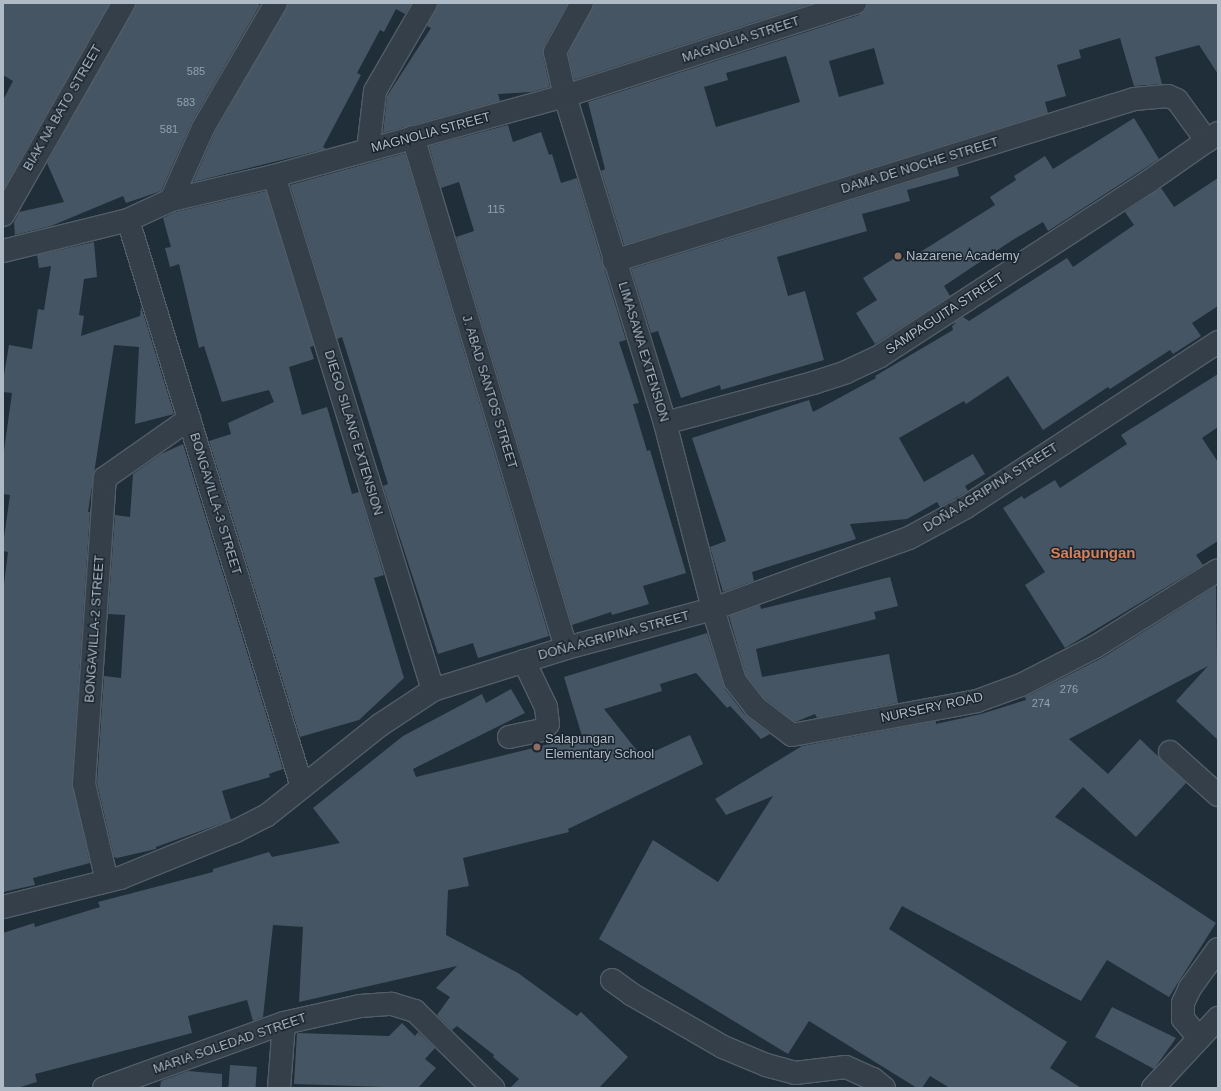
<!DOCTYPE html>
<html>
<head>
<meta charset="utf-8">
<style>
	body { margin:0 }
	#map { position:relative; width:1221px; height:1091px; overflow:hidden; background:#202e39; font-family:Arial,sans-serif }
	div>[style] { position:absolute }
	.building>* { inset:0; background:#465563; transform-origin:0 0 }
	.roads { filter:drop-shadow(1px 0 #515d67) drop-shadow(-1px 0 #515d67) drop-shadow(0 1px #515d67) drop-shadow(0 -1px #515d67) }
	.minor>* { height:22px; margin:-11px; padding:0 11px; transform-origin:11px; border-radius:11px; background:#343f4a }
	.dots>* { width:11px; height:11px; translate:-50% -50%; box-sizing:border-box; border:2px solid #19242e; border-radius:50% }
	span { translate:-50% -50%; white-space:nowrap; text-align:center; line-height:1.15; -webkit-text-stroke:3px #19242e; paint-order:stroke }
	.number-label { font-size:11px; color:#94a1ad }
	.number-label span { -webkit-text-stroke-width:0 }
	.street-label { font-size:13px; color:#aebac6 }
	.poi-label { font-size:13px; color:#aebac6 }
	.left { translate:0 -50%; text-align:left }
	.quarter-label { font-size:15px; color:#d88057; font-weight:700 }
	.frame { position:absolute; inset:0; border:4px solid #aebac6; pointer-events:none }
</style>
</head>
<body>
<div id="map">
	<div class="building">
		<i style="clip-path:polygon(3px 3px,110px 3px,3px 190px,3px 100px,13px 81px,3px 75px)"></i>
		<i style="clip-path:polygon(136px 3px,256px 3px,260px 5px,192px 122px,161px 191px,126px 203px,123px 196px,51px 226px,15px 235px,14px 222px,19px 212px,64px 202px,47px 163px)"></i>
		<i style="clip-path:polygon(288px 3px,412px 3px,405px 14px,396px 9px,384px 32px,380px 30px,357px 73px,361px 75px,323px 147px,326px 149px,193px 182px,214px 134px)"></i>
		<i style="clip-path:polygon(438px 3px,568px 3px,544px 46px,543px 55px,550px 87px,531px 92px,498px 94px,500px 101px,383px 133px,387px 96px,431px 28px,427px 26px)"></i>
		<i style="clip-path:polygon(594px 3px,814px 3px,574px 80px,568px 54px)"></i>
		<i style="clip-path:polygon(evenodd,867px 3px,1218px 3px,1218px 74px,1199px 45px,1155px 57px,1162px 84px,1134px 86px,1120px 38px,1079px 50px,1081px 58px,1057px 65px,1066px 96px,1045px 102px,1048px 113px,624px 245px,601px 171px,605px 169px,588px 102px,859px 15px,864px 11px,867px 3px,874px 48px,884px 84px,839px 97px,829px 61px,874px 48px,867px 3px,786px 56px,800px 102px,716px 127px,704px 87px,728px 80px,726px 73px,786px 56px)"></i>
		<i style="clip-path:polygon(1134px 118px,1159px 159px,1048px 231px,1043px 222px,1011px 241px,944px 286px,950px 296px,875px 344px,856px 313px,877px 300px,863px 278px,901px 254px,906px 261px,995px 205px,990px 197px,1016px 180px,1014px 176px,1045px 156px,1053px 169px)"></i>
		<i style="clip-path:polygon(508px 125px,513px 142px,541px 132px,549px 155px,552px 154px,561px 183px,577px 178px,626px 340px,619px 342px,639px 403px,633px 404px,647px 451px,650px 450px,686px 573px,643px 586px,649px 604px,612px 615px,611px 612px,572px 625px,456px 237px,474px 231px,459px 182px,441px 188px,429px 146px)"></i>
		<i style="clip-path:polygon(405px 153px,549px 636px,478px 658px,473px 643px,438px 654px,383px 486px,388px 484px,342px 337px,337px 339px,290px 185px)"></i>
		<i style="clip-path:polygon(957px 167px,959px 176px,907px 190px,910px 201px,862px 214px,867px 231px,777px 257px,788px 296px,805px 291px,824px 360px,721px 390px,720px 385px,681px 398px,658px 331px,651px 333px,631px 269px)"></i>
		<i style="clip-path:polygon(1218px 178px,1218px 306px,1192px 323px,1201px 336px,1173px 354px,1170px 350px,1110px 389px,1108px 387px,1043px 430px,1008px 376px,966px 404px,964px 401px,899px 438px,924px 482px,973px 454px,985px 474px,965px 486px,968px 491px,940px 507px,937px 502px,907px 519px,850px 524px,856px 539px,752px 572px,754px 581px,723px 592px,710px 547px,726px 541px,692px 438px,809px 400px,813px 412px,876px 378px,875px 376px,953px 330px,952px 326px,956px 323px,951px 324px,963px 317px,969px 321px,1067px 258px,1073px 267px,1134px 225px,1125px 212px,1161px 188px,1174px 207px)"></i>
		<i style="clip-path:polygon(266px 191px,314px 346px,310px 347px,314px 359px,289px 367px,302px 415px,327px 407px,352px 494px,359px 492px,384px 575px,374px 578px,404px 678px,359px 720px,300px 737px,209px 441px,231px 434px,228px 423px,274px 402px,269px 390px,222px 402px,204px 346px,199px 348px,179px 264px,170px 267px,165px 248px,171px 247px,163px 218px,175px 212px)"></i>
		<i style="clip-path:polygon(94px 242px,97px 277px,84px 279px,79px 315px,84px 316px,81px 336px,140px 316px,141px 306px,174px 414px,135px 424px,139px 347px,114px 345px,88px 512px,90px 512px,72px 783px,90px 863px,33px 878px,35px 885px,3px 892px,3px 592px,8px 552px,3px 551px,3px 545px,10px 495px,3px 494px,3px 458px,12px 393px,3px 392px,3px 381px,9px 345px,32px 349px,38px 309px,44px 310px,51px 266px,39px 268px,37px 255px)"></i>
		<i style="clip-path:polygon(1218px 374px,1218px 427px,1202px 438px,1218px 462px,1218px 541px,1196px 555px,1203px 565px,1065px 648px,1025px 585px,1045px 572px,1003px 508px,1022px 496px,1024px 499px,1055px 480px,1060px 488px,1127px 444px,1121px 435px)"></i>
		<i style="clip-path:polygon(183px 444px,283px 769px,269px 774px,270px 777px,222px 791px,231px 820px,156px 847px,156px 849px,117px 858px,114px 857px,97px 783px,104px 676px,121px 678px,125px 615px,108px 614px,115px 515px,130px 517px,133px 474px,161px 454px)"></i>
		<i style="clip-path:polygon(890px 577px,898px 606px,874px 612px,876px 619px,756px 649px,762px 677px,889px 654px,898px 703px,817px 718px,815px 714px,795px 722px,764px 698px,746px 675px,729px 616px,760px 605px,761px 609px)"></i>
		<i style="clip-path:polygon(1216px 586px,1218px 740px,1176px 701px,1208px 666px,1069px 739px,1108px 774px,1140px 739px,1186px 783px,1136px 837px,1083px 787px,1055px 817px,1216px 923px,1169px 997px,1107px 960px,1081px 1001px,902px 906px,889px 929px,1067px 1042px,1050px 1068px,1081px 1088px,950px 1088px,930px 1076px,922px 1088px,917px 1088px,809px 1021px,788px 1054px,599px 939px,653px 840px,718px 882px,773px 796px,726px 815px,715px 799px,802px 746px,936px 721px,936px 724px,981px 714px,1026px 700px,1025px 697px,1102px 658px)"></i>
		<i style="clip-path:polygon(707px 633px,725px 689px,745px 715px,770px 734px,761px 739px,730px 706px,727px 708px,696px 673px,660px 684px,662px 691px,604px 709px,642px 757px,690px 735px,703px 764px,568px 829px,569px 832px,463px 858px,469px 886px,448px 890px,446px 935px,518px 973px,577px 1016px,581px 1012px,628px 1057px,599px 1088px,510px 1088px,519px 1079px,493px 1057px,494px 1055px,457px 1026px,452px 1030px,437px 1015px,450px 997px,436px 988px,457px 966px,299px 1002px,303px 927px,273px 925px,263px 1017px,253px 1021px,247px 1000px,188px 1016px,192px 1033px,35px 1074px,37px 1082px,17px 1088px,3px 1088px,3px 933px,34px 923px,35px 927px,100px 907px,98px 902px,213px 872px,213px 869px,269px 852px,272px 857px,340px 843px,313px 808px,403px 736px,482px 694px,486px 703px,511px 689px,525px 713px,413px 769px,416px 777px,582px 736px,564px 677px)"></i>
		<i style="clip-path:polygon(1112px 1007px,1176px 1038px,1154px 1069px,1095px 1037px)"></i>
		<i style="clip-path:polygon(402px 1023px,415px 1036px,418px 1032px,435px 1048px,425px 1059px,436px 1068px,418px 1088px,294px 1084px,297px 1033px,389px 1036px)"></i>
		<i style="left:230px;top:1065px;width:27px;height:23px;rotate:4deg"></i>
		<i style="clip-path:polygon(188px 1071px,222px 1074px,222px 1088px,160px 1088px,161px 1081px)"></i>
	</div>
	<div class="roads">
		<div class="minor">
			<i style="left:582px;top:3px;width:56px;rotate:118.9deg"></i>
			<i style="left:555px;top:52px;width:45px;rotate:77.2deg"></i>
			<i style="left:565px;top:96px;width:342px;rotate:73deg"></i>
			<i style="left:665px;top:423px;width:192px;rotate:75.5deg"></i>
			<i style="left:713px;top:609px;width:75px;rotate:73deg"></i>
			<i style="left:735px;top:681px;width:33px;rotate:52deg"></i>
			<i style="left:755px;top:707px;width:46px;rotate:37.1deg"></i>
			<i style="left:792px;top:735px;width:188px;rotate:-10.4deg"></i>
			<i style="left:977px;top:701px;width:47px;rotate:-20deg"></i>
			<i style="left:1021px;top:685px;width:83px;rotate:-27.2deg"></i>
			<i style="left:1095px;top:647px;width:145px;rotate:-32deg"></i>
			<i style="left:413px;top:137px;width:533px;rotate:73.33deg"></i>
			<i style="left:368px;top:150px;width:59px;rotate:-83.2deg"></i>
			<i style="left:375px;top:91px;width:102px;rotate:-59.9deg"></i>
			<i style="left:274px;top:176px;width:538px;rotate:72.81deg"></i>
			<i style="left:171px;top:200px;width:79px;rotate:-66deg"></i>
			<i style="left:203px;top:128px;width:145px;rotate:-59.7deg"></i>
			<i style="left:3px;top:215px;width:244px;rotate:-60.3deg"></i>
			<i style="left:128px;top:220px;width:593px;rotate:72.94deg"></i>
			<i style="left:3px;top:251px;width:129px;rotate:-13.9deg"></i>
			<i style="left:128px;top:220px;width:47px;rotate:-24.9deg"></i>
			<i style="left:171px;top:200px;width:106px;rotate:-13.1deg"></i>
			<i style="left:274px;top:176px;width:302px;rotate:-15.4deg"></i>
			<i style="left:565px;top:96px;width:305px;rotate:-17.8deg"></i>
			<i style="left:614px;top:261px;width:545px;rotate:-17.3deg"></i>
			<i style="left:1134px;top:99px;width:34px;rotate:-5deg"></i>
			<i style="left:1168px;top:96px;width:10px;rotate:24deg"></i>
			<i style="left:1177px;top:100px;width:51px;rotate:53.8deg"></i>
			<i style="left:665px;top:423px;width:153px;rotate:-15.1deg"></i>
			<i style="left:813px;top:383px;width:35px;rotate:-18deg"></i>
			<i style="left:846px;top:372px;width:38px;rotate:-25deg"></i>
			<i style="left:880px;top:356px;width:320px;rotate:-33deg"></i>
			<i style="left:1148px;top:182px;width:85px;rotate:-35deg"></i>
			<i style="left:509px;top:737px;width:34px;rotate:-12deg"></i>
			<i style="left:542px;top:730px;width:8px;rotate:-45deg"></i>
			<i style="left:548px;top:724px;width:17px;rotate:-97deg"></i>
			<i style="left:546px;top:707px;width:51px;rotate:-115.6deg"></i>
			<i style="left:1170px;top:752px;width:64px;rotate:41.9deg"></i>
			<i style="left:107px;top:881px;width:100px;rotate:-103.3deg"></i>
			<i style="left:84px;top:784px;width:307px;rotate:-86.1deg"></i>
			<i style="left:105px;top:478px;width:103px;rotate:-35.1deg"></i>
			<i style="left:3px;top:907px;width:121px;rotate:-13.9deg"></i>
			<i style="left:120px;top:878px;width:125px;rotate:-22.1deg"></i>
			<i style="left:236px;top:831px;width:34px;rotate:-27deg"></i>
			<i style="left:266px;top:816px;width:146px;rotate:-38.6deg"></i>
			<i style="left:380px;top:725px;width:64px;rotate:-33.4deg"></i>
			<i style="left:433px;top:690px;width:139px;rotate:-17.5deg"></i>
			<i style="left:566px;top:648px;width:152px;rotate:-14.9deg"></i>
			<i style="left:713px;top:609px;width:208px;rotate:-19.9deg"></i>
			<i style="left:909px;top:538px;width:65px;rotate:-28.5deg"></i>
			<i style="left:966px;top:507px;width:301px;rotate:-33.2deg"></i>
			<i style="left:612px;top:980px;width:24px;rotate:36deg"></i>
			<i style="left:631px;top:994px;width:106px;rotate:29.9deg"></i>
			<i style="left:723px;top:1047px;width:47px;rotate:22.7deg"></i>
			<i style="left:766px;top:1065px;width:30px;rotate:15deg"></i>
			<i style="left:795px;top:1073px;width:51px;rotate:-6.7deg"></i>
			<i style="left:846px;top:1067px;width:30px;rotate:24deg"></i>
			<i style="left:873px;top:1079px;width:14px;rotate:39deg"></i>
			<i style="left:1199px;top:1038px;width:25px;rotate:-130deg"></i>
			<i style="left:1183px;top:1019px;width:16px;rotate:-90deg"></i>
			<i style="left:1183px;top:1003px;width:17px;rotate:-65deg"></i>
			<i style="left:1190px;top:988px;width:48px;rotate:-54.3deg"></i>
			<i style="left:104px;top:1088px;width:191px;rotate:-19.9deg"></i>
			<i style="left:284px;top:1023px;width:78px;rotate:-12.6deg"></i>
			<i style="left:360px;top:1006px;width:32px;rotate:-4deg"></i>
			<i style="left:392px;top:1004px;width:24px;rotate:17deg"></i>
			<i style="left:415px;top:1011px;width:110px;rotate:44.6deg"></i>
			<i style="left:279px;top:1088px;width:65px;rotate:-85.6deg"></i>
			<i style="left:1153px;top:1088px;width:96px;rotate:-47.1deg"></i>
		</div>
	</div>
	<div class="dots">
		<i style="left:898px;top:256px;background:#8d6e63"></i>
		<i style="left:537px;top:747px;background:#8d6e63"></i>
	</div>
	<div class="number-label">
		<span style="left:196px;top:71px">585</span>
		<span style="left:186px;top:102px">583</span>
		<span style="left:169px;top:129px">581</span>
		<span style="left:496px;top:209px">115</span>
		<span style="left:1069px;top:689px">276</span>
		<span style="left:1041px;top:703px">274</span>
	</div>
	<div class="street-label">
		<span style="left:741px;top:40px;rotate:-18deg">MAGNOLIA STREET</span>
		<span style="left:63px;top:108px;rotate:-60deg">BIAK NA BATO STREET</span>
		<span style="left:431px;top:133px;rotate:-15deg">MAGNOLIA STREET</span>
		<span style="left:920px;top:166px;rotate:-17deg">DAMA DE NOCHE STREET</span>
		<span style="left:945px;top:314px;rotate:-33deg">SAMPAGUITA STREET</span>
		<span style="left:643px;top:352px;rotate:73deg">LIMASAWA EXTENSION</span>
		<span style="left:489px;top:392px;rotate:73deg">J. ABAD SANTOS STREET</span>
		<span style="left:353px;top:433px;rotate:73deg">DIEGO SILANG EXTENSION</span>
		<span style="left:991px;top:488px;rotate:-32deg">DOÑA AGRIPINA STREET</span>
		<span style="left:215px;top:504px;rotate:73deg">BONGAVILLA-3 STREET</span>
		<span style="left:95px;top:629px;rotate:-86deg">BONGAVILLA-2 STREET</span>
		<span style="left:614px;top:636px;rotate:-15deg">DOÑA AGRIPINA STREET</span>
		<span style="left:932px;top:708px;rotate:-12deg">NURSERY ROAD</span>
		<span style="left:230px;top:1044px;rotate:-19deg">MARIA SOLEDAD STREET</span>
	</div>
	<div class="poi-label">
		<span class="left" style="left:906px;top:256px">Nazarene Academy</span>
		<span class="left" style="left:545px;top:747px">Salapungan<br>Elementary School</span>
	</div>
	<div class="quarter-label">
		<span style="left:1093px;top:553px">Salapungan</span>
	</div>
	<div class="frame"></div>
</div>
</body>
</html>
